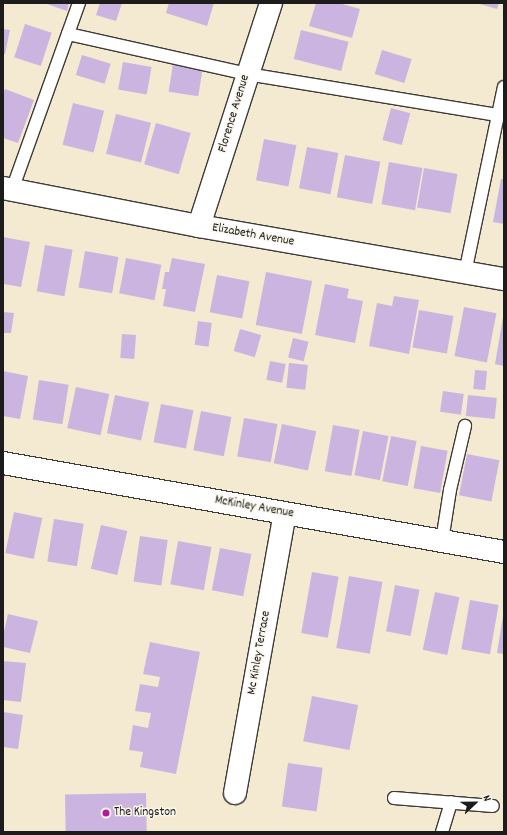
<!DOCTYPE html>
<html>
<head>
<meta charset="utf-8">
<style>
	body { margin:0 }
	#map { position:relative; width:507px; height:835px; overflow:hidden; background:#f4e9d1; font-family:Dekko,sans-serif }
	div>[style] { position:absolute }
	.building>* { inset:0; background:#cbb5e0; transform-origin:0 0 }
	.roads { filter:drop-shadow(1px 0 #3c3b37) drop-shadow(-1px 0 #3c3b37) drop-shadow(0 1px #3c3b37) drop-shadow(0 -1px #3c3b37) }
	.service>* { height:12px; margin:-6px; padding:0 6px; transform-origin:6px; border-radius:6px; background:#fff }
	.minor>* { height:22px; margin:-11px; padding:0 11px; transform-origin:11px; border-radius:11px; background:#fff }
	.dots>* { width:11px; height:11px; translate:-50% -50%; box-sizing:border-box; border:2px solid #fbf7ec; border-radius:50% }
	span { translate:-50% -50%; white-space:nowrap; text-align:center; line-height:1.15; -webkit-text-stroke:3px #fbf7ec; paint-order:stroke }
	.street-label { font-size:13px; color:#1c1c1c }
	.poi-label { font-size:13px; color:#1c1c1c }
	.left { translate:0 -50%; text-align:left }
	.frame { position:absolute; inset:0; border:4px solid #1c1c1c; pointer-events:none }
	.north { position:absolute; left:455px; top:783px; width:40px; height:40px; -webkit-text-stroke:3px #fbf7ec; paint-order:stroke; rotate:68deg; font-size:11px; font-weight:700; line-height:16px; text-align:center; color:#1c1c1c }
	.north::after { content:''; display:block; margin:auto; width:14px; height:18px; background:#1c1c1c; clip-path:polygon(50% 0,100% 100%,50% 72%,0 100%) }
</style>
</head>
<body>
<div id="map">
	<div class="building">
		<i style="clip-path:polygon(44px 3px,69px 3px,67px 11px)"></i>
		<i style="clip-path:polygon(100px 3px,122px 3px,116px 21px,96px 15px)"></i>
		<i style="clip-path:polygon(169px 3px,214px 3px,207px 26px,166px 13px)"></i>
		<i style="clip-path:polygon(316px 3px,339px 3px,360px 9px,352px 38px,309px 26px)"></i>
		<i style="clip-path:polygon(476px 3px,499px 3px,497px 9px)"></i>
		<i style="left:25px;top:24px;width:28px;height:35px;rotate:18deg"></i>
		<i style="clip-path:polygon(3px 29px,10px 30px,5px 54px,3px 54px)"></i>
		<i style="left:301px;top:30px;width:49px;height:30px;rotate:14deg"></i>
		<i style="left:382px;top:50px;width:31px;height:25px;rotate:17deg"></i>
		<i style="left:82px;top:55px;width:30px;height:21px;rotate:17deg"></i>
		<i style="left:123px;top:62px;width:29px;height:28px;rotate:10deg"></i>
		<i style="left:173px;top:64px;width:30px;height:28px;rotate:9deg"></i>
		<i style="clip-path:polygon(5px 89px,34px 100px,18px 143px,3px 138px,3px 94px)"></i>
		<i style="left:73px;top:103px;width:32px;height:43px;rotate:14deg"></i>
		<i style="left:391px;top:108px;width:20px;height:33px;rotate:15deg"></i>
		<i style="left:116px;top:114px;width:36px;height:41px;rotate:14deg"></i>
		<i style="left:156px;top:123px;width:36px;height:43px;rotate:16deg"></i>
		<i style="left:264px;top:139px;width:33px;height:42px;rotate:11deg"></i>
		<i style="left:307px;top:147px;width:32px;height:42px;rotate:11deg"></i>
		<i style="left:345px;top:155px;width:36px;height:43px;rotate:11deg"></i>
		<i style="left:389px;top:162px;width:34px;height:43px;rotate:10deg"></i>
		<i style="left:424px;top:168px;width:34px;height:40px;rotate:10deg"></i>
		<i style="clip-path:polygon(501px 179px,504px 179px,504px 224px,493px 222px)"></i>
		<i style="clip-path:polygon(3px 237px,30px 242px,21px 287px,4px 284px)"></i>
		<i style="left:45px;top:245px;width:28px;height:47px;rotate:10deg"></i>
		<i style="left:85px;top:251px;width:34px;height:37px;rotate:10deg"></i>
		<i style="left:126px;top:258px;width:36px;height:36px;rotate:11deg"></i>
		<i style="clip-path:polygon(172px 258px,205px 264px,195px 312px,163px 306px,166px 289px,162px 289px,165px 272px,169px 272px)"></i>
		<i style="left:266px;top:272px;width:47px;height:54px;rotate:11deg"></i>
		<i style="left:217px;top:275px;width:33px;height:38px;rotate:11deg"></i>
		<i style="clip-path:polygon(325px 284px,349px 289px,347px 298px,363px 301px,355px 343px,315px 335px)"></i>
		<i style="clip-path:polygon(394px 296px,419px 300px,409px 354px,369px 346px,377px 303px,392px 306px)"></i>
		<i style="left:464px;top:307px;width:33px;height:50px;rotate:11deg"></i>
		<i style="left:419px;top:310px;width:35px;height:38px;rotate:10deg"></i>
		<i style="clip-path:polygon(3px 312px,14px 313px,11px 333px,3px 333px)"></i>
		<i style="clip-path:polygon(503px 317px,504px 317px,504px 366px,495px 364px)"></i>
		<i style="left:198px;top:321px;width:14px;height:24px;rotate:8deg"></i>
		<i style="left:240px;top:329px;width:22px;height:23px;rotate:16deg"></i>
		<i style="left:122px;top:334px;width:14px;height:24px;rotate:4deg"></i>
		<i style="left:293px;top:338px;width:16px;height:20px;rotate:14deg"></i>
		<i style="left:270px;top:361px;width:16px;height:19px;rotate:11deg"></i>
		<i style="left:289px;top:363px;width:19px;height:25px;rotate:6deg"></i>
		<i style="left:475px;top:370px;width:12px;height:19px;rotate:5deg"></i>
		<i style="clip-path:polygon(3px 371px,28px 376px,20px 419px,3px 416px)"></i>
		<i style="left:39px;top:380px;width:30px;height:40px;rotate:9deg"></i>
		<i style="left:76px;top:387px;width:34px;height:42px;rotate:12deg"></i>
		<i style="left:443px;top:391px;width:21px;height:21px;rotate:8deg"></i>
		<i style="left:115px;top:395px;width:35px;height:39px;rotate:12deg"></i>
		<i style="left:468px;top:395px;width:29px;height:21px;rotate:6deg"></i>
		<i style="left:161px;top:404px;width:33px;height:39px;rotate:11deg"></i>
		<i style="left:201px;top:411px;width:31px;height:40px;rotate:11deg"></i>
		<i style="left:244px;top:418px;width:34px;height:39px;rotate:10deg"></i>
		<i style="left:282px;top:424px;width:35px;height:40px;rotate:12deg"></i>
		<i style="left:333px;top:425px;width:27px;height:47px;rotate:10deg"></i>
		<i style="left:363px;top:431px;width:26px;height:45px;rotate:11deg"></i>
		<i style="left:391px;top:436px;width:26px;height:46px;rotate:11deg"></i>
		<i style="left:421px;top:446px;width:27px;height:43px;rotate:10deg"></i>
		<i style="left:467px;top:454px;width:33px;height:42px;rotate:11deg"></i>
		<i style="left:14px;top:512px;width:29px;height:42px;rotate:12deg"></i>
		<i style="left:54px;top:519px;width:30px;height:43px;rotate:9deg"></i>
		<i style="left:101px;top:525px;width:27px;height:45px;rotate:13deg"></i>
		<i style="left:140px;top:536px;width:28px;height:46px;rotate:8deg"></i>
		<i style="left:178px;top:541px;width:34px;height:44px;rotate:10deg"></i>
		<i style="left:220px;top:548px;width:32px;height:43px;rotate:11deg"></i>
		<i style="left:312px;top:572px;width:27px;height:62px;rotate:10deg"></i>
		<i style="left:349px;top:576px;width:34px;height:73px;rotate:10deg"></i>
		<i style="left:395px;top:585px;width:25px;height:47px;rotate:11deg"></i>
		<i style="left:435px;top:592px;width:25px;height:59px;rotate:12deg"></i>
		<i style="left:470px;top:600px;width:29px;height:50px;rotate:10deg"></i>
		<i style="clip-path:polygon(8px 614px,38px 621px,30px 653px,3px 647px,3px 636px)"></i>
		<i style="clip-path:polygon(503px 616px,504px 616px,504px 654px,497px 653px)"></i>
		<i style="clip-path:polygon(150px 642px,200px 652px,176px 774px,140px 767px,143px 752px,129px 750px,133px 725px,148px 728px,151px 713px,135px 711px,140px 684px,158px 687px,160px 677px,143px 674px)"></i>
		<i style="clip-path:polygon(3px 661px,26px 663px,21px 702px,3px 700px)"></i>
		<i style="left:312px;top:696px;width:47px;height:46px;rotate:11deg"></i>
		<i style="clip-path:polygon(3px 712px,23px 715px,18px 749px,3px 747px)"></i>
		<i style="left:288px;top:763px;width:35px;height:44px;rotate:8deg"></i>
		<i style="left:146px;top:793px;width:39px;height:81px;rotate:89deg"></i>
	</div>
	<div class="roads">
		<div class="service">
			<i style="left:68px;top:34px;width:183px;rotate:12.6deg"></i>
			<i style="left:247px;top:74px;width:260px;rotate:9.3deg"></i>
			<i style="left:12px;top:190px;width:199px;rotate:-70.3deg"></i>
			<i style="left:465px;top:273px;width:190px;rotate:-78.2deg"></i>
			<i style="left:442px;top:541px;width:52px;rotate:-81.1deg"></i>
			<i style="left:450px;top:490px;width:66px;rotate:-76.8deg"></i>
			<i style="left:394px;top:798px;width:99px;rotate:4.6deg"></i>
			<i style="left:442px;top:832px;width:31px;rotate:-73deg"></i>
		</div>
		<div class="minor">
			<i style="left:3px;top:188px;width:200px;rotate:11deg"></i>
			<i style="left:199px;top:226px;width:310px;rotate:9.9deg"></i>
			<i style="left:199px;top:226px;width:234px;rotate:-72.1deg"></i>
			<i style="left:3px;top:463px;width:509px;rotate:10.07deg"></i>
			<i style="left:235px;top:793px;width:284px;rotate:-79.9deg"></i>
		</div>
	</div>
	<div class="dots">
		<i style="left:106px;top:813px;background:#b5179e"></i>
	</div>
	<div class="street-label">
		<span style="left:235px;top:114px;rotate:-73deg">Florence Avenue</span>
		<span style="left:253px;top:236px;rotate:10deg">Elizabeth Avenue</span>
		<span style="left:254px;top:508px;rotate:10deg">McKinley Avenue</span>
		<span style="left:260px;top:653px;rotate:-80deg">Mc Kinley Terrace</span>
	</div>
	<div class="poi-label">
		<span class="left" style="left:114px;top:813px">The Kingston</span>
	</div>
	<div class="frame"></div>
	<div class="north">N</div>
</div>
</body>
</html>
